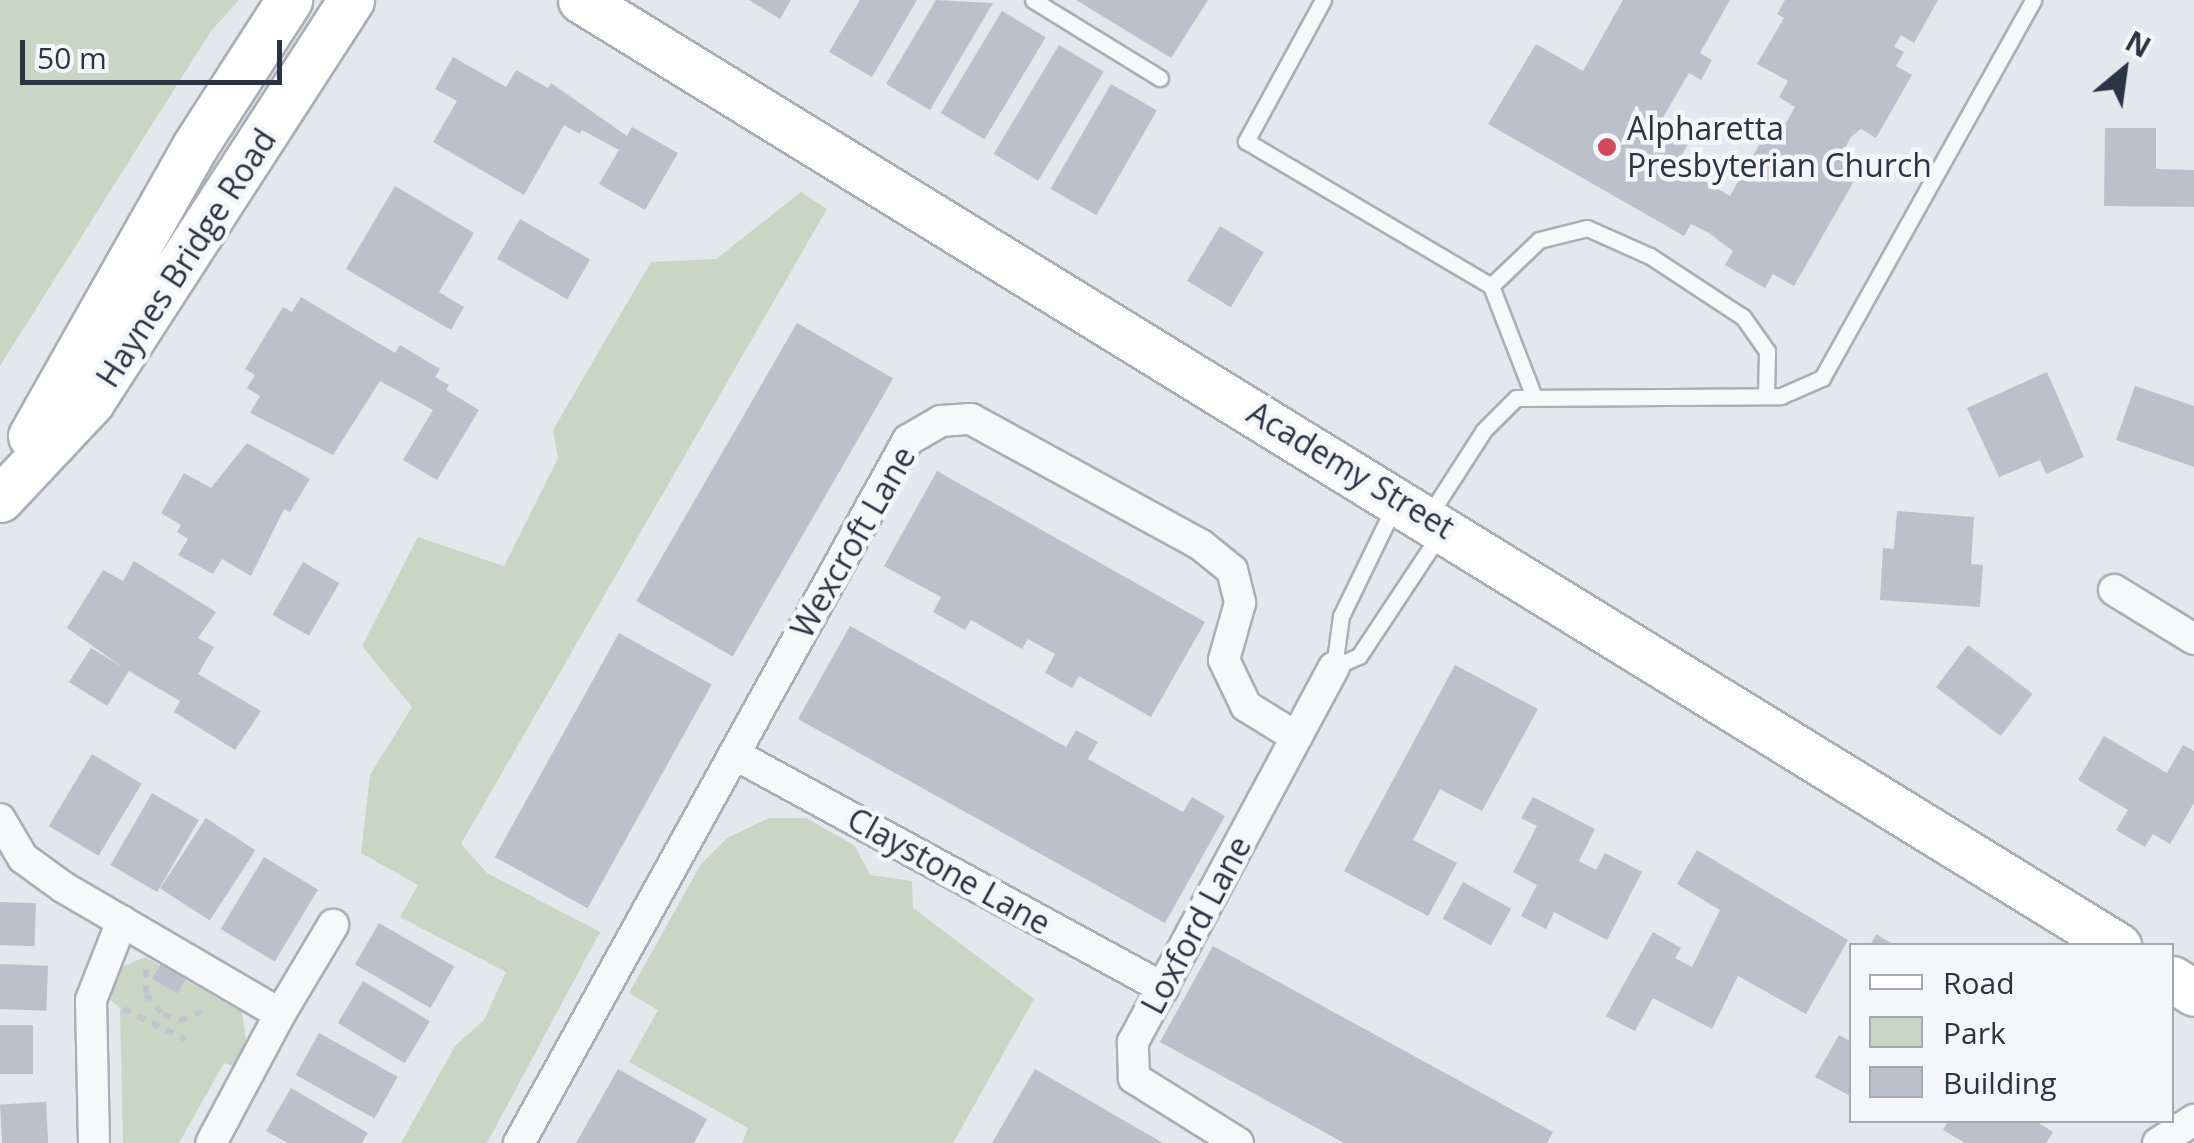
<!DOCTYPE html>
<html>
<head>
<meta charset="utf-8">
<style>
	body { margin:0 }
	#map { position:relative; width:2194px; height:1143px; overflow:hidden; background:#e4e7ec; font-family:"Open Sans",sans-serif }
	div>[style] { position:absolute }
	.green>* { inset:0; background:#c9d6c5 }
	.building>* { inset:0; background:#bbc0ca; transform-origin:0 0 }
	.path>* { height:6px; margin-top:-3px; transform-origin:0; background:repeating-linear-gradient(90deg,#c2c5cb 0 8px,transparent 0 16px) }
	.roads { filter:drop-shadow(2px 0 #a9aeb7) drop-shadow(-2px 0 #a9aeb7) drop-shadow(0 2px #a9aeb7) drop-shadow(0 -2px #a9aeb7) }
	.lane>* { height:15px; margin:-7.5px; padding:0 7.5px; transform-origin:7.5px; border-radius:7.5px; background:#f7f8fa }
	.street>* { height:30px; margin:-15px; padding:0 15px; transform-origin:15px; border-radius:15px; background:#f7f8fa }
	.secondary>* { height:45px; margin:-22.5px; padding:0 22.5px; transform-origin:22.5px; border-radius:22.5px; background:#fff }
	.dots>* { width:28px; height:28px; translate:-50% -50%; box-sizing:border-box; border:5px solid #f4f6f9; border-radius:50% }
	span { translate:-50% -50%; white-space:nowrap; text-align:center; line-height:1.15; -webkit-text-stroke:9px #f4f6f9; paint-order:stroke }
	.poi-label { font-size:32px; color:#2b3445 }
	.left { translate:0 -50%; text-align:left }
	.street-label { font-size:32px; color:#2b3445 }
	.legend { position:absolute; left:1849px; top:943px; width:325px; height:180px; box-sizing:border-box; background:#f4f6f9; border:2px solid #a4a8b1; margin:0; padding:12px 18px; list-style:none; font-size:30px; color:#2b3445 }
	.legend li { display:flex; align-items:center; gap:20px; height:50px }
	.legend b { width:50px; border:2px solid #a4a8b1 }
	.north { position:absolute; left:2074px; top:20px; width:100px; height:100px; -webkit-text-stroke:8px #f4f6f9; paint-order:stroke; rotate:29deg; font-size:28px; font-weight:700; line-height:40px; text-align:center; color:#2b3445 }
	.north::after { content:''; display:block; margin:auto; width:35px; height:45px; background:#2b3445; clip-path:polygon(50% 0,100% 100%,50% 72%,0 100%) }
	.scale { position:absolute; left:20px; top:40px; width:262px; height:45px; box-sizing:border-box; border:5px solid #2b3445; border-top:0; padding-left:12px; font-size:30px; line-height:35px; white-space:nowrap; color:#2b3445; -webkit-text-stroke:8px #f4f6f9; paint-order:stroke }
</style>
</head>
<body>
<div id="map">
	<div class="green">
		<i style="clip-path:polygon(0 0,239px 0,211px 31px,0 366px)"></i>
		<i style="clip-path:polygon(801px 192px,827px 209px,461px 844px,487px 873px,600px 932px,487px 1143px,401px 1143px,455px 1046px,484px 1020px,506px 972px,400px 917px,418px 885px,361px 853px,370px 775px,412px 707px,362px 646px,418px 537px,504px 566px,558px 458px,553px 430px,651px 262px,716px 259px)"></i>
		<i style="clip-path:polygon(769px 818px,806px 818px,855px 846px,870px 875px,912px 881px,913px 908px,1034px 999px,953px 1143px,742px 1143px,748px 1128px,629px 1062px,658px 1010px,629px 993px,701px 864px,727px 838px)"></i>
		<i style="clip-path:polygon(145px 957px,242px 1012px,246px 1041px,235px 1067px,224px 1063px,179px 1143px,123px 1143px,120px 1008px,104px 995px,115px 970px)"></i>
	</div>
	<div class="building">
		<i style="clip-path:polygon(749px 0,791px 0,780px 19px)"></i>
		<i style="clip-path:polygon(860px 0,917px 0,872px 77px,829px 52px)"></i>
		<i style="clip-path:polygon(936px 0,993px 3px,930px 110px,886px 84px)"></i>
		<i style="clip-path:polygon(1076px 0,1208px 0,1171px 58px)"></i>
		<i style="clip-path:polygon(1623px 0,1730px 0,1700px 53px,1712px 60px,1701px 80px,1689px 73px,1662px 119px,1692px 137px,1676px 165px,1730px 196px,1775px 117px,1786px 123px,1795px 107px,1779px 97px,1788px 81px,1757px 64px,1784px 18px,1777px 14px,1785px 0,1938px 0,1914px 43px,1901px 35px,1894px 47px,1904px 52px,1896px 66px,1912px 75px,1876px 138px,1861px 129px,1851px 137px,1841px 155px,1862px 167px,1794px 286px,1773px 274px,1765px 288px,1725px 265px,1733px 251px,1709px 233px,1691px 224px,1684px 236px,1488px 124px,1536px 44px,1583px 71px)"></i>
		<i style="left:1002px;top:11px;width:51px;height:119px;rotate:31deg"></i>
		<i style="left:1059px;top:45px;width:52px;height:127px;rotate:31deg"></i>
		<i style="clip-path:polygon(453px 57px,506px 87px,516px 70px,548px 88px,551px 83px,627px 136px,632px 127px,678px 153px,645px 210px,599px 184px,619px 150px,582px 130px,580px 134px,564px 125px,524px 195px,433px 142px,457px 101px,435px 89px)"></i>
		<i style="left:1111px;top:84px;width:53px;height:121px;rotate:30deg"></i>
		<i style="clip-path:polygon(2105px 128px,2156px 128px,2156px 169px,2194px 170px,2194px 207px,2104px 206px)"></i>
		<i style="clip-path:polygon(395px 186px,474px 233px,439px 292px,464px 307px,451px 330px,346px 269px)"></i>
		<i style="left:520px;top:219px;width:81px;height:46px;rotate:30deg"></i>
		<i style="left:1220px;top:226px;width:51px;height:64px;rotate:31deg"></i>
		<i style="clip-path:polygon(301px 297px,395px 353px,400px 345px,440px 369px,435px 377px,449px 385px,446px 390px,479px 410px,437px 480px,403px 460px,433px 410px,380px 381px,333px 455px,250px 413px,260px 396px,247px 388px,255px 375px,245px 369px,283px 307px,292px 312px)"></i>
		<i style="left:797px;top:323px;width:111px;height:321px;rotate:30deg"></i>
		<i style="clip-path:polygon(2047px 372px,2084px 457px,2046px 474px,2040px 460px,1999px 477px,1967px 408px)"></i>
		<i style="clip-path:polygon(2135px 386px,2194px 406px,2194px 467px,2116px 440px)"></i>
		<i style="clip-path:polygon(247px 443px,310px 479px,290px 512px,284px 509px,251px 576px,222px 559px,213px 574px,178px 555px,188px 539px,177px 532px,181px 525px,161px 513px,184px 473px,211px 488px)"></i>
		<i style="clip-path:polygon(937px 471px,1205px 622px,1151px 717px,1079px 676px,1072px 688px,1045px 673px,1055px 654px,1028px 639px,1022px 649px,971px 620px,965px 630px,933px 612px,941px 597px,884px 566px)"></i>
		<i style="clip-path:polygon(1897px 511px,1974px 517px,1971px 564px,1983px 565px,1980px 607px,1880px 600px,1883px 548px,1894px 549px)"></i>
		<i style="clip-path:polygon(134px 561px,216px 612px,198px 638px,214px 647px,198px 674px,261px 711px,235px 750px,174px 712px,180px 701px,129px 671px,107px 706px,69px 682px,91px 648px,124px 668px,67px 628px,103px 570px,123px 581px)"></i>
		<i style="left:303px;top:562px;width:42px;height:61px;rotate:30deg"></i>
		<i style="clip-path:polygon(850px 626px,1066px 747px,1076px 730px,1098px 742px,1088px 759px,1183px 812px,1192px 797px,1225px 816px,1165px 923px,798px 719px)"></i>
		<i style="left:619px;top:633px;width:106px;height:256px;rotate:29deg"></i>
		<i style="left:1968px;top:645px;width:81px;height:53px;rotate:37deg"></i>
		<i style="clip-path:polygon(1455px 665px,1538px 709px,1482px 811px,1440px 789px,1413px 840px,1457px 863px,1428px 916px,1344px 871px)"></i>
		<i style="clip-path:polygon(2104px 736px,2167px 773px,2183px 745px,2194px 751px,2194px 803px,2170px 844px,2153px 834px,2145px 847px,2116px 830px,2128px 810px,2078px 780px)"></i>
		<i style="left:92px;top:754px;width:58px;height:84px;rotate:31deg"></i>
		<i style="left:152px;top:793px;width:54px;height:83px;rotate:30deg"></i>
		<i style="clip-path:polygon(1533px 797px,1595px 829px,1579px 861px,1596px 870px,1605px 853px,1642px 872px,1607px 940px,1554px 912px,1546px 929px,1521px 916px,1537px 885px,1513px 872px,1537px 826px,1521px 818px)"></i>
		<i style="left:206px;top:818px;width:59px;height:84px;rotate:33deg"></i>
		<i style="clip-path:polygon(1697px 850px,1848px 940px,1806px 1014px,1738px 976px,1712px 1029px,1653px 998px,1635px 1031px,1606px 1016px,1653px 932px,1681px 948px,1675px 958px,1692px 967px,1720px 910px,1677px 884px)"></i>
		<i style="left:264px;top:857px;width:63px;height:84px;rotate:31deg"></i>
		<i style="left:1463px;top:882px;width:55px;height:42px;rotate:29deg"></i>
		<i style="left:0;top:902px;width:36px;height:43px;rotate:2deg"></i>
		<i style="left:379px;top:923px;width:87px;height:48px;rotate:30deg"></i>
		<i style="clip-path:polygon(1876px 934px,1896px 946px,1870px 946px)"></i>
		<i style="clip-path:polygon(1213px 946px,1553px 1132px,1547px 1143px,1344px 1143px,1160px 1042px)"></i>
		<i style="left:0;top:964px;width:48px;height:45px;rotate:2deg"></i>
		<i style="left:161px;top:964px;width:29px;height:17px;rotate:31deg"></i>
		<i style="left:363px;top:981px;width:78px;height:49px;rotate:31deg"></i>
		<i style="left:0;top:1025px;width:33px;height:49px"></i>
		<i style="left:319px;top:1033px;width:90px;height:48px;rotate:29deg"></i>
		<i style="clip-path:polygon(1839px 1035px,1852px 1042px,1852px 1097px,1815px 1077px)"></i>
		<i style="clip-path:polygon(618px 1069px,707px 1119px,694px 1143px,576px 1143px)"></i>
		<i style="clip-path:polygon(1035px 1069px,1163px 1143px,992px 1143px)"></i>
		<i style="clip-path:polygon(291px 1088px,368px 1133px,362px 1143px,288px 1143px,266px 1131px)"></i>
		<i style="left:46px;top:1102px;width:41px;height:46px;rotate:87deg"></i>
		<i style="clip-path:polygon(1949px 1120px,2034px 1120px,2053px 1132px,2046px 1143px,1965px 1143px,1943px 1130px)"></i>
	</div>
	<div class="path">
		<i style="left:146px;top:969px;width:25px;rotate:90deg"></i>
		<i style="left:146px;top:994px;width:27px;rotate:51deg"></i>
		<i style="left:163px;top:1015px;width:18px;rotate:19deg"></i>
		<i style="left:180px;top:1021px;width:32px;rotate:-24deg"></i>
		<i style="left:123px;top:1009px;width:69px;rotate:25.8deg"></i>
	</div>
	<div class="roads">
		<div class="lane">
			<i style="left:1033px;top:0;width:149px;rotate:31.6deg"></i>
			<i style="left:1323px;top:0;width:161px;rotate:118.6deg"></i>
			<i style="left:1246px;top:141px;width:285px;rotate:30.6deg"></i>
			<i style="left:1491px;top:286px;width:119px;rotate:68.8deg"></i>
			<i style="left:1491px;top:286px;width:66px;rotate:-43.8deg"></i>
			<i style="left:1539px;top:240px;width:49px;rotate:-14deg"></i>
			<i style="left:1587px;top:228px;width:69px;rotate:24deg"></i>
			<i style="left:1650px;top:256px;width:111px;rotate:33.3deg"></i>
			<i style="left:1743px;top:317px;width:42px;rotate:54.8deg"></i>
			<i style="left:1767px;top:351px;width:45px;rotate:91.3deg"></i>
			<i style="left:1394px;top:507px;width:121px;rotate:115.9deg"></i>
			<i style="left:1341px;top:616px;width:51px;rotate:97.8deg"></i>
			<i style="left:1334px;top:667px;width:27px;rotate:-24deg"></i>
			<i style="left:1359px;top:656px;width:145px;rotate:-56.5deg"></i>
			<i style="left:1428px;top:517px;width:103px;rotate:-57.2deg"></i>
			<i style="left:1484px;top:430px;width:45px;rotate:-45deg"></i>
			<i style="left:1516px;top:398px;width:265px;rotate:-0.4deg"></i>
			<i style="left:1781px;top:396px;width:45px;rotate:-23.7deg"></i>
			<i style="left:1822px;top:378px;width:433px;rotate:-60.8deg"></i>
		</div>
		<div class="street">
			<i style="left:2114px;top:590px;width:94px;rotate:31.5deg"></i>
			<i style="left:734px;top:754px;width:489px;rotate:28.6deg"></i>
			<i style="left:0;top:819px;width:45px;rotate:59.5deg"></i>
			<i style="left:23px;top:858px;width:49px;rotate:35.9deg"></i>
			<i style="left:63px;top:887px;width:251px;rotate:30.3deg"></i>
			<i style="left:280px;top:1014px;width:146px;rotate:118.1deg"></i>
			<i style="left:280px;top:1014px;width:104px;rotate:-59.2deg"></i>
			<i style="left:94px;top:1143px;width:143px;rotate:-91.2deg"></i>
			<i style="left:91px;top:1000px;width:85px;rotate:-68.6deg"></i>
			<i style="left:519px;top:1143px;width:803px;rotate:-61.04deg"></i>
			<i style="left:908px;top:440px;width:38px;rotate:-30deg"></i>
			<i style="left:941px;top:421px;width:30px;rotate:-4deg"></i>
			<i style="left:971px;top:419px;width:262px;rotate:28.7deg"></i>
			<i style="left:1201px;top:545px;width:40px;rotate:39deg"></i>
			<i style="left:1232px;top:570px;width:34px;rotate:76deg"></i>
			<i style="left:1240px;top:603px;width:59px;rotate:105.7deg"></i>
			<i style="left:1224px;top:660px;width:51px;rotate:64.4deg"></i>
			<i style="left:1246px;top:706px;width:59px;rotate:31.8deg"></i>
			<i style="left:1238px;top:1143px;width:123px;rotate:-148deg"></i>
			<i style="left:1134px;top:1078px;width:36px;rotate:-92deg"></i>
			<i style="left:1133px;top:1042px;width:425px;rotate:-61.8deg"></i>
			<i style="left:2158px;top:1143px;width:43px;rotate:-32.6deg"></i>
		</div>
		<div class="secondary">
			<i style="left:581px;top:0;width:1805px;rotate:31.61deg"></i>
			<i style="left:31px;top:436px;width:333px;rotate:-60.5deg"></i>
			<i style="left:195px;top:146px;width:174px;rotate:-57.2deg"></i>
			<i style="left:0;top:499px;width:133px;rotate:-46.8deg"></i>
			<i style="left:91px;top:402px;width:479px;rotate:-57.1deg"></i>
			<i style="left:2172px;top:979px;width:26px;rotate:32deg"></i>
		</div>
	</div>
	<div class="dots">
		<i style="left:1607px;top:147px;background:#d1495b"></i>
	</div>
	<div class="poi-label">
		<span class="left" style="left:1627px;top:147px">Alpharetta<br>Presbyterian Church</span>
	</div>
	<div class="street-label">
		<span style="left:186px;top:258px;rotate:-57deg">Haynes Bridge Road</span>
		<span style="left:1351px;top:470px;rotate:31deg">Academy Street</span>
		<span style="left:853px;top:542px;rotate:-60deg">Wexcroft Lane</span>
		<span style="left:949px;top:871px;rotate:29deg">Claystone Lane</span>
		<span style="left:1196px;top:925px;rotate:-62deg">Loxford Lane</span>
	</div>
	<ul class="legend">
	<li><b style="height:12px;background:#fff"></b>Road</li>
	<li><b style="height:28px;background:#c9d6c5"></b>Park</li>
	<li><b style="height:28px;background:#bbc0ca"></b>Building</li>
	</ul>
	<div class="north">N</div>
	<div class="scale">50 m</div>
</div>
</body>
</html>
